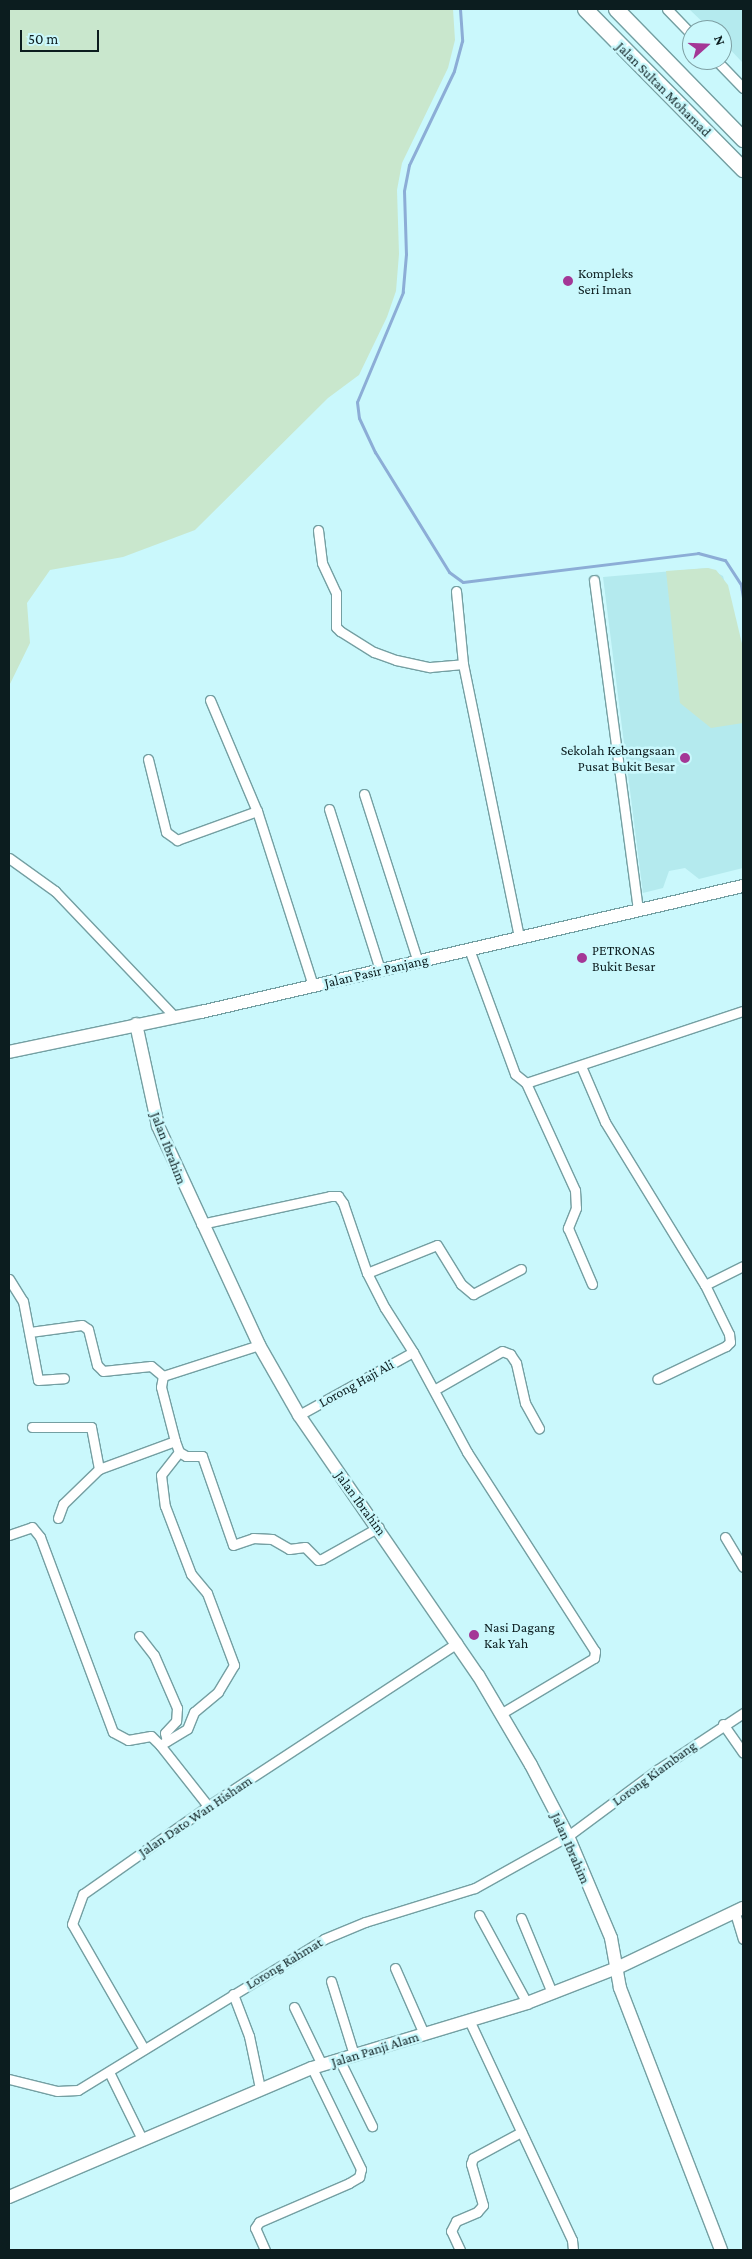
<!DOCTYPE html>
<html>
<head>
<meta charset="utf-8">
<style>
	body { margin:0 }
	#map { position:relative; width:752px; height:2259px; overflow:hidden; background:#caf8fc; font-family:"Crimson Pro",serif }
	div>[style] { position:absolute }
	.built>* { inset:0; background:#b4eaee }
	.green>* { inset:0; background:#c9e7cd }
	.stream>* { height:3px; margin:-1.5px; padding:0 1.5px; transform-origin:1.5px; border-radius:1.5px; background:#8cadd6 }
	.roads { filter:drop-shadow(1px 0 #749fa2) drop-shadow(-1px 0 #749fa2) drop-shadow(0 1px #749fa2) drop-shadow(0 -1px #749fa2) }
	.minor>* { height:9px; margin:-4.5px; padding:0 4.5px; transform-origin:4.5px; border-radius:4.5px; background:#fff }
	.secondary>* { height:12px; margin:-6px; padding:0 6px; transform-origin:6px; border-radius:6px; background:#fff }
	.trunk>* { height:15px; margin:-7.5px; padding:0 7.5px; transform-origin:7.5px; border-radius:7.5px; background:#fff }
	.dots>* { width:14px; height:14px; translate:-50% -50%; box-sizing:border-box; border:2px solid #caf8fc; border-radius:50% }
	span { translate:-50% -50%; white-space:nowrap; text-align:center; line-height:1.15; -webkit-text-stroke:5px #caf8fc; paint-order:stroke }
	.street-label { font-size:14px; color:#0c1d1f }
	.poi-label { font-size:14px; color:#0c1d1f }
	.left { translate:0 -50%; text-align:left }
	.right { translate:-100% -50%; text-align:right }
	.frame { position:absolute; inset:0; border:10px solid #0c1d1f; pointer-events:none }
	.north { position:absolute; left:682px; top:20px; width:50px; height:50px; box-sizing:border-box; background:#caf8fc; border:1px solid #7ea0a4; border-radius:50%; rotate:70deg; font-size:14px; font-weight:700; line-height:20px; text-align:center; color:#0c1d1f }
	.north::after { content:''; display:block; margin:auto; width:18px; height:22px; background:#a43796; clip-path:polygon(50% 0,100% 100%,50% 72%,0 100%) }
	.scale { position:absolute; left:20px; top:30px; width:79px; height:22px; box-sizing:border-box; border:2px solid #0c1d1f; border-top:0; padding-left:6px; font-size:15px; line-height:18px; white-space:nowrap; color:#0c1d1f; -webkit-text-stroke:4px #caf8fc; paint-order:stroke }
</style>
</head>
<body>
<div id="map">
	<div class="built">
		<i style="clip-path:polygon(689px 9px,743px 9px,743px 63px,722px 41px,722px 30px,711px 30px)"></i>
		<i style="clip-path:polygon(708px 568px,723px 576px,743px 648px,743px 868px,699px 879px,685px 868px,669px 871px,663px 888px,643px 893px,603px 577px)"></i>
	</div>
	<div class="green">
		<i style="clip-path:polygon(9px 9px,453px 9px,455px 40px,448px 68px,402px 163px,397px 190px,399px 254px,396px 291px,387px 317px,359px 375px,328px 398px,195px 530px,123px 557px,50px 570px,27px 603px,30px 643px,9px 686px)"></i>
		<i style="clip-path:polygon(708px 568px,716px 570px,728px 585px,743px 648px,743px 723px,711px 728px,680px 703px,666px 571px)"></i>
	</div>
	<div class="stream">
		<i style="left:460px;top:9px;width:32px;rotate:86deg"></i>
		<i style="left:462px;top:41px;width:31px;rotate:105deg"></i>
		<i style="left:454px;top:71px;width:104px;rotate:115.6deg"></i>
		<i style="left:409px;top:165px;width:26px;rotate:101deg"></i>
		<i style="left:404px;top:191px;width:63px;rotate:88.2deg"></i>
		<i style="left:406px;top:254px;width:38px;rotate:95deg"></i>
		<i style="left:403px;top:292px;width:119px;rotate:112.7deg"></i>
		<i style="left:357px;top:402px;width:16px;rotate:83deg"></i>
		<i style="left:359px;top:418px;width:38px;rotate:65deg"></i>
		<i style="left:375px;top:452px;width:141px;rotate:58.3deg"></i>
		<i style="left:449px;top:572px;width:17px;rotate:36deg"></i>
		<i style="left:463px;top:582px;width:237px;rotate:-7deg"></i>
		<i style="left:698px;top:553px;width:28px;rotate:15deg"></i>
		<i style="left:725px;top:560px;width:30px;rotate:57deg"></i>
		<i style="left:741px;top:585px;width:13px;rotate:81deg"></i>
	</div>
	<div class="roads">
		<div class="minor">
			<i style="left:667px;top:9px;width:36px;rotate:46deg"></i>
			<i style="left:716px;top:60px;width:39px;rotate:46deg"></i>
			<i style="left:318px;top:530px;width:33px;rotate:83deg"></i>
			<i style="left:322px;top:563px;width:33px;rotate:65deg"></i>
			<i style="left:336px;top:593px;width:34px;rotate:90deg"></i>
			<i style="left:336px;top:627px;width:6px;rotate:45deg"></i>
			<i style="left:340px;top:631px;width:40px;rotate:32deg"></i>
			<i style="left:374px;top:652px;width:23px;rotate:20deg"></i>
			<i style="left:396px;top:660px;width:35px;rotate:12deg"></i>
			<i style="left:430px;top:667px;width:33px;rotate:-5deg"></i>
			<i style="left:594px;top:580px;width:333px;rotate:82.4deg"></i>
			<i style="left:456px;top:591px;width:73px;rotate:84.5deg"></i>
			<i style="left:463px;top:664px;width:279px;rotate:78.4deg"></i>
			<i style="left:210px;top:700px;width:121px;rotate:67.1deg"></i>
			<i style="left:257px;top:811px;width:183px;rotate:72.2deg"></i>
			<i style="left:148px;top:759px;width:75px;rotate:76.1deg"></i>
			<i style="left:166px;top:832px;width:14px;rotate:36deg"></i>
			<i style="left:177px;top:840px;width:85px;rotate:-19.9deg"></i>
			<i style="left:364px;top:794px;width:176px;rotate:72.2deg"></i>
			<i style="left:329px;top:809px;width:169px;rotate:72.4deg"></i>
			<i style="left:9px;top:858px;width:57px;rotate:35.7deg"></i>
			<i style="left:55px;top:891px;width:174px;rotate:46.4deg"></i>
			<i style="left:469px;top:949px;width:133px;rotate:69.8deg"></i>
			<i style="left:515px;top:1074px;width:14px;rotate:39deg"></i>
			<i style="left:526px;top:1083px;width:118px;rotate:65.4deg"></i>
			<i style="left:575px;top:1190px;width:18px;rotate:87deg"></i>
			<i style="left:576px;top:1208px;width:22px;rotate:112deg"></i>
			<i style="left:568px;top:1228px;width:61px;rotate:66.8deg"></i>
			<i style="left:581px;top:1066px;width:61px;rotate:66.8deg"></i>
			<i style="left:605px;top:1122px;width:191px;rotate:58.5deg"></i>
			<i style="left:705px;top:1285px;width:55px;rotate:63.9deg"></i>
			<i style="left:729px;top:1334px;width:8px;rotate:83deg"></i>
			<i style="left:730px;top:1342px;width:6px;rotate:135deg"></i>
			<i style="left:726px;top:1346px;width:76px;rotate:154.4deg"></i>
			<i style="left:526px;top:1083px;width:229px;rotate:-18.4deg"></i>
			<i style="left:201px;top:1224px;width:132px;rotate:-12.2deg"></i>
			<i style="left:330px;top:1196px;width:8px"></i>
			<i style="left:338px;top:1196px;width:9px;rotate:54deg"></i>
			<i style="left:343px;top:1203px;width:74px;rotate:71.1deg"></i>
			<i style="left:367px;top:1273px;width:39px;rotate:63deg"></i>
			<i style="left:385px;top:1308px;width:52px;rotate:57.5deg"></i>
			<i style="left:413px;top:1352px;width:114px;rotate:61.6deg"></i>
			<i style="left:467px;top:1452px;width:237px;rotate:57.3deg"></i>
			<i style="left:595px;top:1651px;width:7px;rotate:98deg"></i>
			<i style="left:594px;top:1658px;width:107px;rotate:149.1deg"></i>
			<i style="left:367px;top:1273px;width:75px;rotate:-21.8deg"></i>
			<i style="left:437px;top:1245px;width:46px;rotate:58.4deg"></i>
			<i style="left:461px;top:1284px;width:16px;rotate:40deg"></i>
			<i style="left:473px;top:1294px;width:54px;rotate:-27.5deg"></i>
			<i style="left:9px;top:1279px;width:26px;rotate:58deg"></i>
			<i style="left:23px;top:1301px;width:80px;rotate:79.2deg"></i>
			<i style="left:38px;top:1380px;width:26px;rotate:-4deg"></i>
			<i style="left:705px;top:1285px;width:42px;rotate:-26.6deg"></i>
			<i style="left:30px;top:1332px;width:52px;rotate:-7.7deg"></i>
			<i style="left:82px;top:1325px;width:7px;rotate:34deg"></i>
			<i style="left:88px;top:1329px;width:37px;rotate:76deg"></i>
			<i style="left:97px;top:1365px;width:8px;rotate:45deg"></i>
			<i style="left:103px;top:1371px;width:48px;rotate:-5.9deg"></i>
			<i style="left:151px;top:1366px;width:16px;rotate:40deg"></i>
			<i style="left:434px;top:1390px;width:78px;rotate:-29.8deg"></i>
			<i style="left:502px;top:1351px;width:9px;rotate:21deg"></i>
			<i style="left:510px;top:1354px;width:11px;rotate:56deg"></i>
			<i style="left:516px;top:1363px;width:41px;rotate:77.3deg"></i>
			<i style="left:525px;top:1403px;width:29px;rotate:61deg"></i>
			<i style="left:299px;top:1415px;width:130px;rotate:-28.9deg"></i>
			<i style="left:32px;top:1427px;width:59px"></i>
			<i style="left:91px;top:1427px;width:43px;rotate:79.2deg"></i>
			<i style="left:99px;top:1469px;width:81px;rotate:-20.2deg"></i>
			<i style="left:175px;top:1441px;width:12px;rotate:70deg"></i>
			<i style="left:179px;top:1452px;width:8px;rotate:30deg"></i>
			<i style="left:186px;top:1456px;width:16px"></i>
			<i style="left:202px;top:1456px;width:94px;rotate:70.8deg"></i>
			<i style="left:233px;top:1545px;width:21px;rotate:-19deg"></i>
			<i style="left:253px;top:1538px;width:19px;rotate:3deg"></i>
			<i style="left:272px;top:1539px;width:20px;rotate:30deg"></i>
			<i style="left:289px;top:1549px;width:16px;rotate:-7deg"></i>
			<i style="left:305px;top:1547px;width:18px;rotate:45deg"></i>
			<i style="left:318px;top:1560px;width:4px;rotate:-14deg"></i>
			<i style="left:322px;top:1559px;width:65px;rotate:-29.3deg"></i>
			<i style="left:175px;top:1441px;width:56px;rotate:-104.5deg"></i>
			<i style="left:161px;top:1387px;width:11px;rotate:-80deg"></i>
			<i style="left:163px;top:1376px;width:101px;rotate:-17.9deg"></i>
			<i style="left:179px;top:1452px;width:29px;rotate:128deg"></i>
			<i style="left:161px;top:1475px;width:31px;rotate:83deg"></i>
			<i style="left:165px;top:1506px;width:73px;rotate:69.1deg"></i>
			<i style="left:191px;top:1574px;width:25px;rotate:50deg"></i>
			<i style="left:207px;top:1593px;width:77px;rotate:69.4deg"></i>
			<i style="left:234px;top:1665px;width:31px;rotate:121deg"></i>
			<i style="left:218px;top:1692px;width:31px;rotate:140deg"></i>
			<i style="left:194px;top:1712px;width:18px;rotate:112deg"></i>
			<i style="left:187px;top:1729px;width:31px;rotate:149deg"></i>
			<i style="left:160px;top:1745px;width:78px;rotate:51.8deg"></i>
			<i style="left:58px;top:1518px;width:15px;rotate:-70deg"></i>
			<i style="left:63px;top:1504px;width:50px;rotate:-44.2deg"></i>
			<i style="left:9px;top:1535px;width:24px;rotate:-19deg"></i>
			<i style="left:32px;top:1527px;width:13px;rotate:51deg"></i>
			<i style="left:40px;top:1537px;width:208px;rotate:69.5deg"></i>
			<i style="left:113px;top:1732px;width:17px;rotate:28deg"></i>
			<i style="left:128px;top:1740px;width:23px;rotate:-10deg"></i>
			<i style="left:151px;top:1736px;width:13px;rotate:45deg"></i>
			<i style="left:725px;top:1537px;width:35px;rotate:59deg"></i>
			<i style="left:139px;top:1636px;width:24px;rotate:52deg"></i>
			<i style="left:154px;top:1655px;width:58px;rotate:66.5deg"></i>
			<i style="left:177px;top:1708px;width:13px;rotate:94deg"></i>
			<i style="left:176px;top:1721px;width:16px;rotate:133deg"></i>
			<i style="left:165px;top:1733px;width:8px;rotate:76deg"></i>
			<i style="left:723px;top:1724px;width:35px;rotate:55deg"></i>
			<i style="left:735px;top:1913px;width:27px;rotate:73deg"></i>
			<i style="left:479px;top:1915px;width:100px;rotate:61.4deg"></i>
			<i style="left:521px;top:1918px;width:81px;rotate:67.5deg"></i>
			<i style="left:395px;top:1968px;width:72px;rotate:66.3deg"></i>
			<i style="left:331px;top:1981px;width:77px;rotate:72.7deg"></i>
			<i style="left:233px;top:1994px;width:45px;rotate:69.1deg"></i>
			<i style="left:249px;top:2036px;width:53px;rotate:78.1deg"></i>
			<i style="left:294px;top:2007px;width:64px;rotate:64.2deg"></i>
			<i style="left:469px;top:2020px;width:243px;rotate:64.9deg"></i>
			<i style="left:572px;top:2240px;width:10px;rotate:84deg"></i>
			<i style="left:144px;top:2049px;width:144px;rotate:-119.9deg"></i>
			<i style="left:72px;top:1924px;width:32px;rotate:-70deg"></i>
			<i style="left:83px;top:1894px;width:153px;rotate:-35.1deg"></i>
			<i style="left:208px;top:1806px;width:298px;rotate:-33.2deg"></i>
			<i style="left:339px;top:2059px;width:75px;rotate:63.8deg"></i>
			<i style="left:109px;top:2072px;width:75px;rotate:63.8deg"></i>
			<i style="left:9px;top:2079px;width:49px;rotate:14deg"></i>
			<i style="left:57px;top:2091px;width:21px;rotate:-3deg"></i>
			<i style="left:78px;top:2090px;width:289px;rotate:-31.5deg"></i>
			<i style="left:324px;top:1939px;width:44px;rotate:-22.5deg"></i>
			<i style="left:365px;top:1922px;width:115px;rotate:-17.2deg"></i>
			<i style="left:475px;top:1888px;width:107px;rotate:-29.2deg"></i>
			<i style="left:568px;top:1836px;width:111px;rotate:-36.6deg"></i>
			<i style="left:657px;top:1770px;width:103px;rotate:-33.5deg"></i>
			<i style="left:265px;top:2250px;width:24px;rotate:-114deg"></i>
			<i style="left:255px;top:2228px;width:7px;rotate:-56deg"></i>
			<i style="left:259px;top:2222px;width:98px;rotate:-23.4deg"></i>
			<i style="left:349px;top:2183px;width:12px;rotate:-31deg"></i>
			<i style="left:359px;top:2177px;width:8px;rotate:-76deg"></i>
			<i style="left:361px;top:2169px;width:112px;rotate:-115.9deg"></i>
			<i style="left:460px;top:2250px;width:21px;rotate:-115deg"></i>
			<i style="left:451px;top:2231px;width:11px;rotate:-63deg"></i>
			<i style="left:456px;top:2221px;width:23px;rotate:-23deg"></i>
			<i style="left:477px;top:2212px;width:9px;rotate:-49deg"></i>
			<i style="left:483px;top:2205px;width:43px;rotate:-106.3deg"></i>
			<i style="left:471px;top:2164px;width:6px;rotate:-72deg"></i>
			<i style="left:473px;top:2158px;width:55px;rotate:-28.4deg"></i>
		</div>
		<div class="secondary">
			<i style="left:136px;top:1024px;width:104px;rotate:77.8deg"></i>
			<i style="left:158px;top:1126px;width:241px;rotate:65.2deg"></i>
			<i style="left:259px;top:1345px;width:81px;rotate:60.3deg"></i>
			<i style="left:299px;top:1415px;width:316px;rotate:55.5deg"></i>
			<i style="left:478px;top:1675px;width:104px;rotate:59.5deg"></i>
			<i style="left:531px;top:1765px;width:80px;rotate:62.5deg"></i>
			<i style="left:568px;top:1836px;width:111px;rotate:67.1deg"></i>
			<i style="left:611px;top:1938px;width:51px;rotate:79.8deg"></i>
			<i style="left:620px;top:1988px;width:281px;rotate:68.9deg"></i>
			<i style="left:9px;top:1052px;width:196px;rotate:-11.8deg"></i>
			<i style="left:201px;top:1012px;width:556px;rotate:-13.09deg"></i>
			<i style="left:9px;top:2197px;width:329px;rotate:-23.1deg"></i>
			<i style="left:312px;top:2068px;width:225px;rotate:-16.8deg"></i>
			<i style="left:527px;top:2003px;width:97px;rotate:-21.3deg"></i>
			<i style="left:617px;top:1968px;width:140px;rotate:-25.5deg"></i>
		</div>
		<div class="trunk">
			<i style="left:585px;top:9px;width:225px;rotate:45.4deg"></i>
			<i style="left:616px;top:9px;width:182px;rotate:45.7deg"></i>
		</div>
	</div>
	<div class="dots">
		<i style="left:568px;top:281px;background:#a43796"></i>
		<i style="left:685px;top:758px;background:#a43796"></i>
		<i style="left:582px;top:958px;background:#a43796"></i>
		<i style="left:474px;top:1635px;background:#a43796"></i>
	</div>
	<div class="street-label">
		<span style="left:664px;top:89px;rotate:45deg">Jalan Sultan Mohamad</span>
		<span style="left:376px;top:971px;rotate:-13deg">Jalan Pasir Panjang</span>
		<span style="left:169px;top:1148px;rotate:69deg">Jalan Ibrahim</span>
		<span style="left:356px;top:1383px;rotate:-29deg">Lorong Haji Ali</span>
		<span style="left:361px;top:1503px;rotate:54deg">Jalan Ibrahim</span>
		<span style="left:654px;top:1773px;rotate:-36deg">Lorong Kiambang</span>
		<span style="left:195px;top:1816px;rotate:-34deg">Jalan Dato Wan Hisham</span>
		<span style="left:571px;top:1848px;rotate:66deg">Jalan Ibrahim</span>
		<span style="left:284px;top:1963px;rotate:-31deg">Lorong Rahmat</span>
		<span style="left:375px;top:2049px;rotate:-17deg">Jalan Panji Alam</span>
	</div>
	<div class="poi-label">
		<span class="left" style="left:578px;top:281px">Kompleks<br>Seri Iman</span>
		<span class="right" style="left:675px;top:758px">Sekolah Kebangsaan<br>Pusat Bukit Besar</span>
		<span class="left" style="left:592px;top:958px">PETRONAS<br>Bukit Besar</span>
		<span class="left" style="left:484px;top:1635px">Nasi Dagang<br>Kak Yah</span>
	</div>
	<div class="frame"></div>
	<div class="north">N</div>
	<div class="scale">50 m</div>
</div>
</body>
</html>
